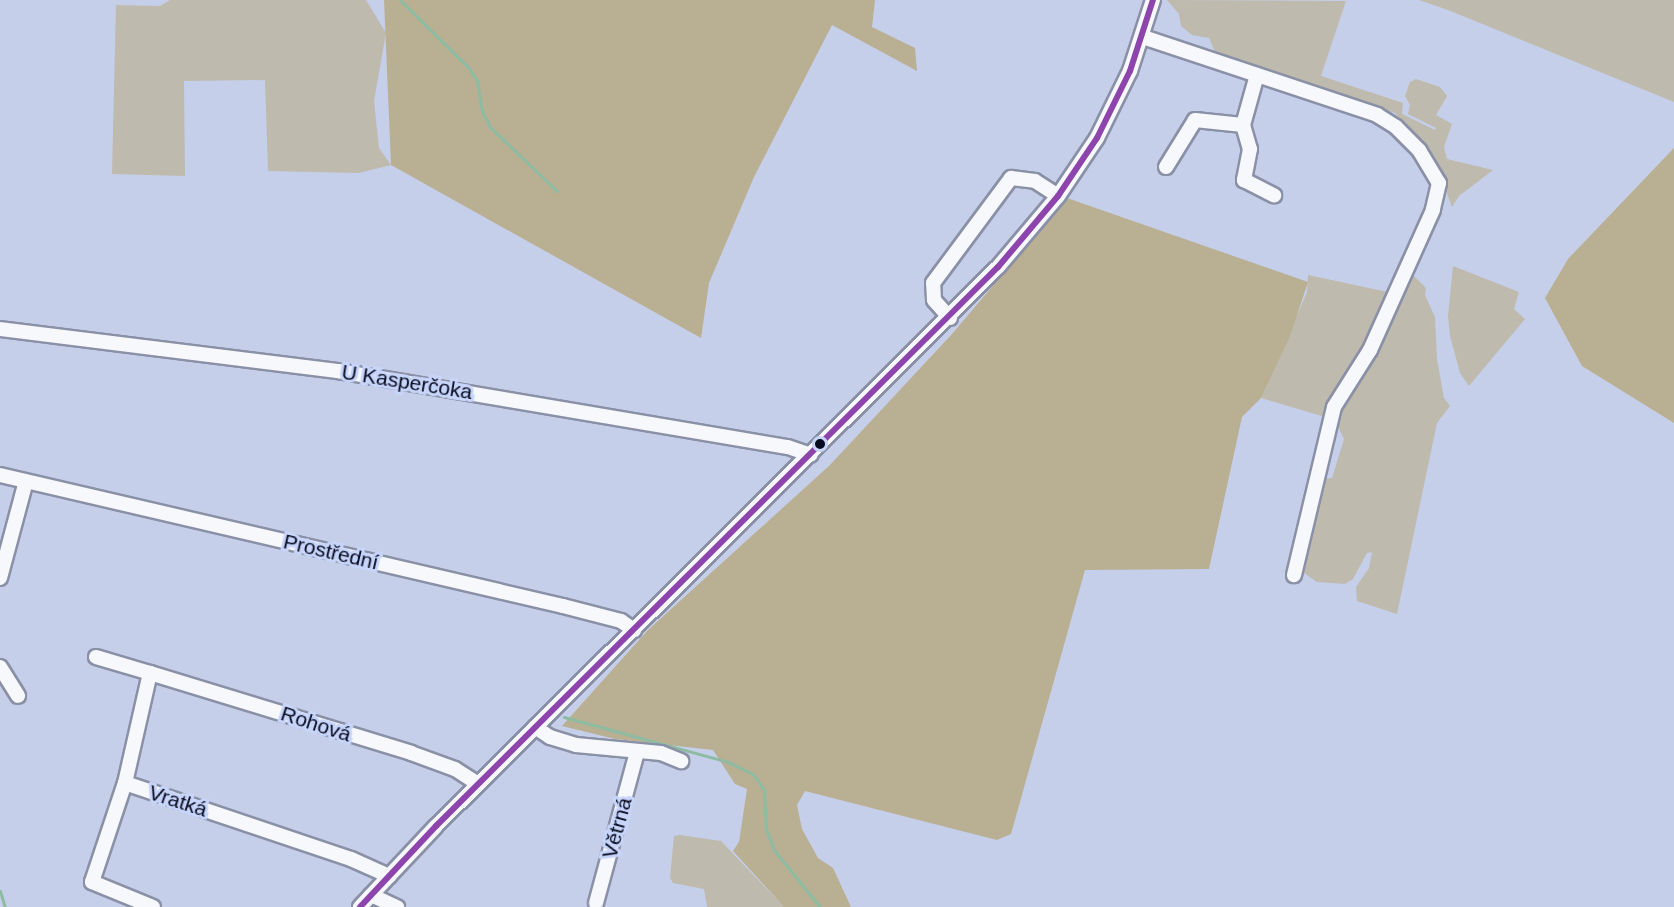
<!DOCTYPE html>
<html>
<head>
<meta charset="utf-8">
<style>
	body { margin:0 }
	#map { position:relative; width:1674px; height:907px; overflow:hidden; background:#c6cfe9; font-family:Arial,sans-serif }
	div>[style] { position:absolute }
	.green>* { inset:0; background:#bebaae }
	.forest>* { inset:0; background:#b9af93 }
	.stream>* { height:3px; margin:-1.5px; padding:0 1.5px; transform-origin:1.5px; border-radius:1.5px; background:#8dbca2 }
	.roads { filter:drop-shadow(2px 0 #8a90a6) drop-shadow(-2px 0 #8a90a6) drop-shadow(0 2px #8a90a6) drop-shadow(0 -2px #8a90a6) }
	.minor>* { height:14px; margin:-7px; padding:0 7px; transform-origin:7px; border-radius:7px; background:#f6f8fc }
	.bus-1>* { height:6px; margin:-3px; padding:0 3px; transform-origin:3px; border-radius:3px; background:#8e44ad }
	.dots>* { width:16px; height:16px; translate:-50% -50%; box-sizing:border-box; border:3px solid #c8d5fa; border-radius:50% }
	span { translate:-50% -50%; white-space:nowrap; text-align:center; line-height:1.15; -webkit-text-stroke:6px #c8d5fa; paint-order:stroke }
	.street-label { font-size:21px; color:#070b20 }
</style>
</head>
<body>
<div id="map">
	<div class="green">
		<i style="clip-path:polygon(170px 0,366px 0,386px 33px,374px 101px,379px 148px,391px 165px,359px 173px,268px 171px,265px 80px,184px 81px,185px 176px,112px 174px,116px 5px,160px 6px)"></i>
		<i style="clip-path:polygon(1167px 0,1346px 1px,1321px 76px,1403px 103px,1402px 114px,1435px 130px,1436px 128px,1408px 114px,1410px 105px,1405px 96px,1410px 82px,1416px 79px,1440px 87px,1447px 96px,1436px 115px,1452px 124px,1444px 147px,1447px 159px,1493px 170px,1459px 196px,1452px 207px,1440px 175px,1420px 142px,1395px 113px,1215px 52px,1209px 38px,1192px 35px,1181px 26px,1179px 14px)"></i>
		<i style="clip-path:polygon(1419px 0,1674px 0,1674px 102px,1448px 10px)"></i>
		<i style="clip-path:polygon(1453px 266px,1519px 292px,1514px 309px,1525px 319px,1469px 386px,1460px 373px,1450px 336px,1448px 316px)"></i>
		<i style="clip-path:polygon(1308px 275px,1388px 292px,1366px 343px,1322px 416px,1261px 398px,1307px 292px)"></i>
		<i style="clip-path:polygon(1413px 275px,1426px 288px,1425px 295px,1435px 317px,1437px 359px,1444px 398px,1450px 406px,1437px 423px,1397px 614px,1357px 601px,1356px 587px,1369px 568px,1372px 552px,1367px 553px,1353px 579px,1345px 584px,1317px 582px,1304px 573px,1323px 479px,1332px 478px,1344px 439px,1335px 420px,1404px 285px)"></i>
		<i style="clip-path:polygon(680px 835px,721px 841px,784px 907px,707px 907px,704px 889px,673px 883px,670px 878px,674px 836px)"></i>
	</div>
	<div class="forest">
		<i style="clip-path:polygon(384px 0,875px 0,872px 27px,915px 48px,917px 71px,832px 25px,754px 177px,709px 283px,701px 338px,391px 165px)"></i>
		<i style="clip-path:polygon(1674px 148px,1674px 423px,1582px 366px,1545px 298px,1568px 259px)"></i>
		<i style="clip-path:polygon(1067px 198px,1308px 282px,1290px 336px,1261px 398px,1242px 417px,1209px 569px,1085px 570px,1011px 834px,997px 840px,805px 791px,797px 805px,802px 829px,818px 858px,833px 868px,851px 907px,784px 907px,733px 851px,739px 842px,747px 789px,735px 784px,713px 750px,615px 739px,562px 726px,648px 630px,830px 465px,952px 334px)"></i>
	</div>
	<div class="stream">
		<i style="left:400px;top:0;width:97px;rotate:44.6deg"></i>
		<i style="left:469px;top:68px;width:15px;rotate:58deg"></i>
		<i style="left:477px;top:81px;width:30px;rotate:81deg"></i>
		<i style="left:482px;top:111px;width:18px;rotate:63deg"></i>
		<i style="left:490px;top:127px;width:93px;rotate:43.7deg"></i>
		<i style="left:564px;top:717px;width:170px;rotate:15.3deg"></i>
		<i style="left:728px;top:762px;width:28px;rotate:26deg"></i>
		<i style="left:753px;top:774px;width:19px;rotate:55deg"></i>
		<i style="left:764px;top:790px;width:39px;rotate:87deg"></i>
		<i style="left:766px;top:829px;width:22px;rotate:69deg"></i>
		<i style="left:774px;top:850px;width:73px;rotate:51.1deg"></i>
		<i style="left:0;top:891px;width:17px;rotate:73deg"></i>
	</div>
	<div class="roads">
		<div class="minor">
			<i style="left:1143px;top:37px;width:247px;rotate:18.4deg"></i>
			<i style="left:1377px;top:115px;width:22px;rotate:32deg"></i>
			<i style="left:1396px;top:127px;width:33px;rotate:45deg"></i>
			<i style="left:1419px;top:150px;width:39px;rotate:59deg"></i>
			<i style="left:1439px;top:183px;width:28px;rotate:103deg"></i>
			<i style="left:1433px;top:210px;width:154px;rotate:114.2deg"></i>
			<i style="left:1370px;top:350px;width:67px;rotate:122.3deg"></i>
			<i style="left:1334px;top:407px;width:173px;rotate:103.4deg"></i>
			<i style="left:1243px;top:125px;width:25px;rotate:74deg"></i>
			<i style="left:1250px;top:149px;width:32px;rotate:101deg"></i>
			<i style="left:1244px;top:180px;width:34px;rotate:27deg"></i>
			<i style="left:1166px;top:167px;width:55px;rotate:-58.3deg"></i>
			<i style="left:1195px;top:120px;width:48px;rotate:5.9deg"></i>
			<i style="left:1243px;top:125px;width:52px;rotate:-74.4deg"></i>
			<i style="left:950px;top:318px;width:24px;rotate:-132deg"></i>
			<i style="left:934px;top:300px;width:17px;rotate:-93deg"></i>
			<i style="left:933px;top:283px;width:131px;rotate:-53.4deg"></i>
			<i style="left:1011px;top:178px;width:24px;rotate:7deg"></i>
			<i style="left:1035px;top:181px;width:27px;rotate:33deg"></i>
			<i style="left:0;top:329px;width:341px;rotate:7.1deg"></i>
			<i style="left:338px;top:371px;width:456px;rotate:9.6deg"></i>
			<i style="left:788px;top:447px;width:24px;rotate:19deg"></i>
			<i style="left:0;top:475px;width:578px;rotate:13.1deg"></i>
			<i style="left:563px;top:606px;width:60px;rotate:14.5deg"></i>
			<i style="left:621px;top:621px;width:16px;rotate:35deg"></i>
			<i style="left:0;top:578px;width:100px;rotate:-75deg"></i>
			<i style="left:96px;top:657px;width:56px;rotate:16.5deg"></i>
			<i style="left:0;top:667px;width:34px;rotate:58deg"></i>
			<i style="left:535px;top:727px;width:18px;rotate:34deg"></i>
			<i style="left:550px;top:737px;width:27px;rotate:17deg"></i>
			<i style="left:576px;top:745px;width:85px;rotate:5.4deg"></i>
			<i style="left:661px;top:753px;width:22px;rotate:22deg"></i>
			<i style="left:125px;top:783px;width:113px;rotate:-77.2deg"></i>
			<i style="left:150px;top:673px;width:273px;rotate:17deg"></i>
			<i style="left:411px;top:753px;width:47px;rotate:20deg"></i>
			<i style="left:455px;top:769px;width:27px;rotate:33deg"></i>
			<i style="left:371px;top:895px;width:29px;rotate:25deg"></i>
			<i style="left:596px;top:903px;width:156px;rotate:-74.8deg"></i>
			<i style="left:153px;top:907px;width:66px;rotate:-157.7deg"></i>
			<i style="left:92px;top:882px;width:104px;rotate:-71.6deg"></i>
			<i style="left:125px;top:783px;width:238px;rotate:18.6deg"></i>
			<i style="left:351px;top:859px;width:42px;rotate:24.1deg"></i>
			<i style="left:360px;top:907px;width:111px;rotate:-46.8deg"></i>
			<i style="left:436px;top:826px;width:793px;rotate:-44.85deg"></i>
			<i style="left:998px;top:267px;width:93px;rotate:-49.8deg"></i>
			<i style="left:1058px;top:196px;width:70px;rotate:-56.1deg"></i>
			<i style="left:1097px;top:138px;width:75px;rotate:-63.8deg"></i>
			<i style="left:1130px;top:71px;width:75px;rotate:-72.1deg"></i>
		</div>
	</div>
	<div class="bus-1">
		<i style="left:360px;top:907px;width:111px;rotate:-46.8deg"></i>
		<i style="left:436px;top:826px;width:793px;rotate:-44.85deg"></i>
		<i style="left:998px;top:267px;width:93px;rotate:-49.8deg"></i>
		<i style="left:1058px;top:196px;width:70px;rotate:-56.1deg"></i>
		<i style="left:1097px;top:138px;width:75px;rotate:-63.8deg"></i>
		<i style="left:1130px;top:71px;width:75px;rotate:-72.1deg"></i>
	</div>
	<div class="dots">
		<i style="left:820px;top:444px;background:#070b20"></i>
	</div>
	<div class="street-label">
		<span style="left:407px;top:382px;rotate:9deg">U Kasperčoka</span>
		<span style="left:331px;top:552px;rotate:13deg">Prostřední</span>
		<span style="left:316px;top:724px;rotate:18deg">Rohová</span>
		<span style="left:178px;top:801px;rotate:18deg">Vratká</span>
		<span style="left:617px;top:828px;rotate:-75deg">Větrná</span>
	</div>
</div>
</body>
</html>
